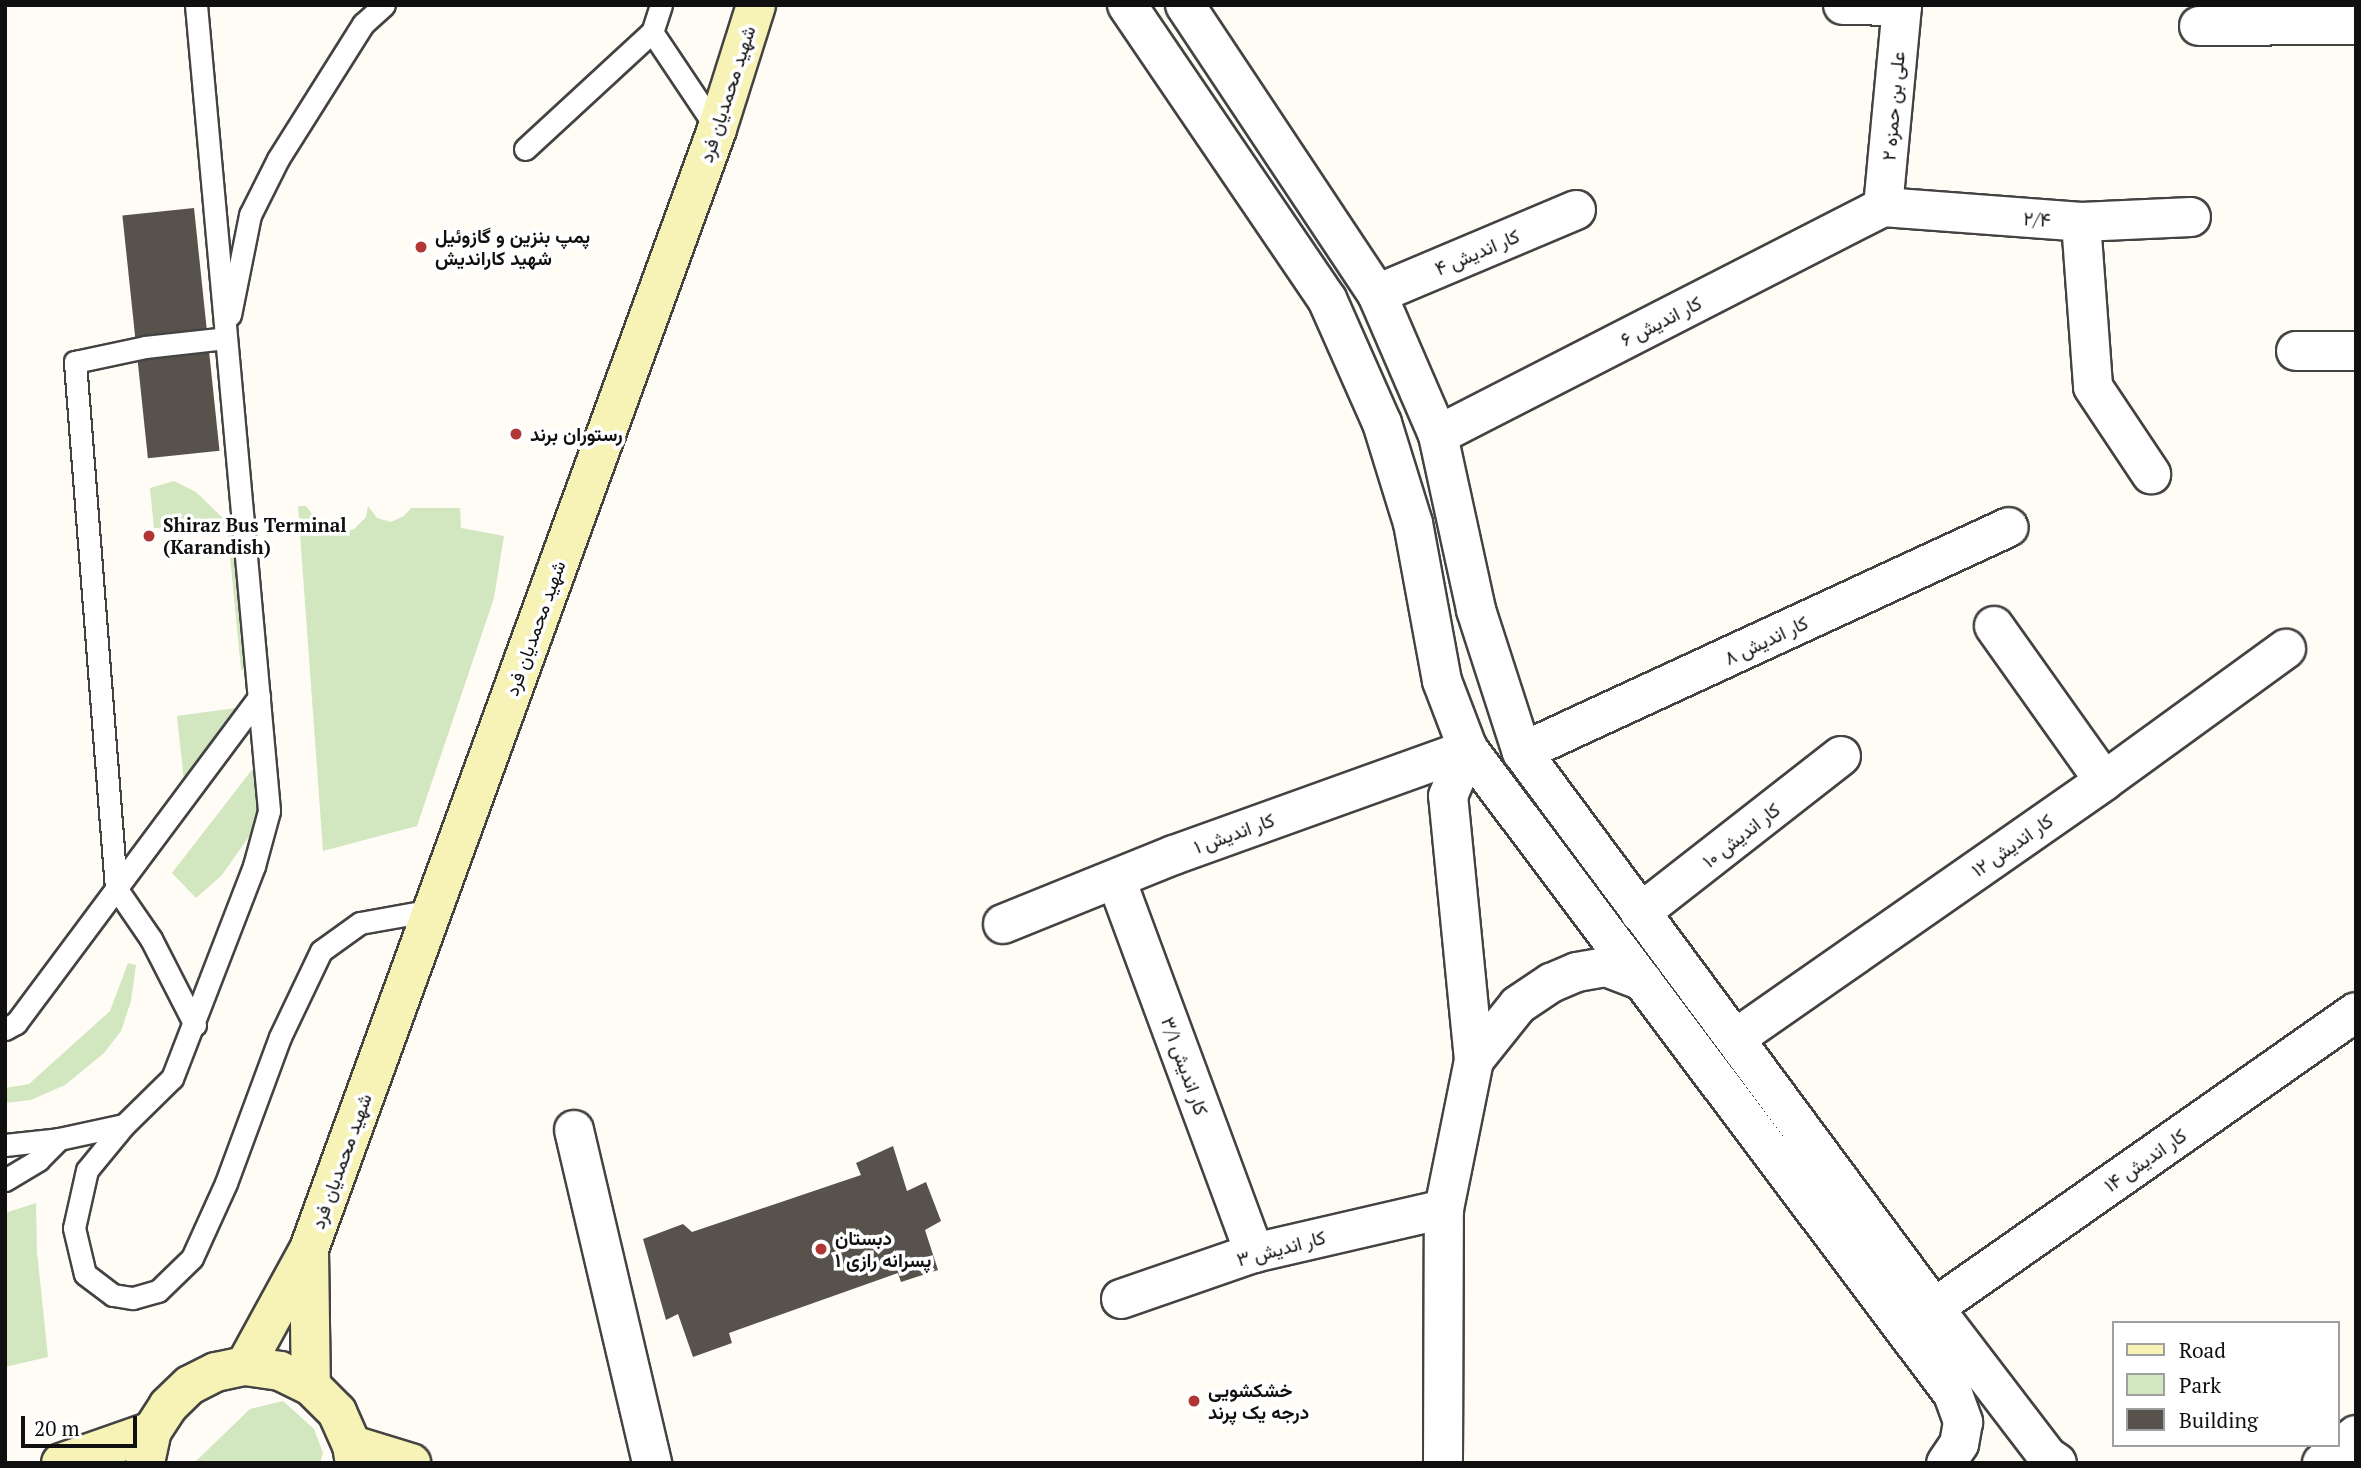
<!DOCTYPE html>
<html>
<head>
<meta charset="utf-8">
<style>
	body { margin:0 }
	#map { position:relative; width:2361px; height:1468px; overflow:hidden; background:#fefcf4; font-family:"PT Serif",Vazirmatn,serif }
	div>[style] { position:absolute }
	.green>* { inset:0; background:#d2e6c0 }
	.building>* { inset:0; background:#58524d; transform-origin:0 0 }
	.roads { filter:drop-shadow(2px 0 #434343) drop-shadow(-2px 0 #434343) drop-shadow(0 2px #434343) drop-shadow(0 -2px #434343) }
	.service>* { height:21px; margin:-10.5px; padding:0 10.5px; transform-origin:10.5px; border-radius:10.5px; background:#fff }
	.minor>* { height:38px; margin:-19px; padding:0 19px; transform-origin:19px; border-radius:19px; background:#fff }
	.tertiary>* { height:38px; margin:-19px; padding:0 19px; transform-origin:19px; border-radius:19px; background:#fff }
	.secondary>* { height:38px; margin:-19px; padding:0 19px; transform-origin:19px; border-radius:19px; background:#f7f3b6 }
	.dots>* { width:19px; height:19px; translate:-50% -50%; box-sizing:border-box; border:4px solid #fff; border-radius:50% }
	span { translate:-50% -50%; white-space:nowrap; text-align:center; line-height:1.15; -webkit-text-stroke:7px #fff; paint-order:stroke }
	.street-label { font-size:19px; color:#101010 }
	.poi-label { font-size:19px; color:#101010; font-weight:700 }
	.left { translate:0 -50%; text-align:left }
	.frame { position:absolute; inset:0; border:7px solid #101010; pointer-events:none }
	.legend { position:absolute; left:2112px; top:1321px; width:228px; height:126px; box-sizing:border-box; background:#fff; border:2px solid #9f9f9f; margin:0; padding:9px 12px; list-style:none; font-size:21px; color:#101010 }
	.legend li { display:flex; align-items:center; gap:14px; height:35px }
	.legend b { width:35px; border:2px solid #9f9f9f }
	.scale { position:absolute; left:21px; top:1416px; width:116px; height:32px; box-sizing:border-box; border:4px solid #101010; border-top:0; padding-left:9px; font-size:21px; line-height:24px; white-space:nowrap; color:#101010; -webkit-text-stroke:5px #fff; paint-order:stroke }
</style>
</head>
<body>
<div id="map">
	<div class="green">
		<i style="clip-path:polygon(174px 481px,196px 492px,234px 529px,253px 668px,241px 670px,227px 525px,154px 528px,150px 488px)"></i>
		<i style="clip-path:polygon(298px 506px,306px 506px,324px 530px,338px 534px,354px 529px,366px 517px,368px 506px,377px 518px,391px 522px,404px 516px,411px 508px,460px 508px,461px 528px,504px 536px,494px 598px,417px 826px,323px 851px)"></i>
		<i style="clip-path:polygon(243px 707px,184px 781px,177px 716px)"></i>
		<i style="clip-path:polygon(261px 758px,263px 801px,258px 824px,222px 875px,196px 898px,172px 873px)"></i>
		<i style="clip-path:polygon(128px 963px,136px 965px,131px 1001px,121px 1031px,104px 1053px,65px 1085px,31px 1100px,5px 1103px,5px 1088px,29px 1084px,110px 1011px)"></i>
		<i style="clip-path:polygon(36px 1203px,37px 1252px,48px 1357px,5px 1367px,5px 1213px)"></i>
		<i style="clip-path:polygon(283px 1401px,314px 1429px,323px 1453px,320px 1463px,194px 1463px,250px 1409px)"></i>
	</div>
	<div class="building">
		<i style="left:194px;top:208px;width:244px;height:72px;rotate:84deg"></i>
		<i style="clip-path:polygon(893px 1146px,907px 1191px,926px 1182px,941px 1221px,925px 1230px,938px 1270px,901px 1282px,898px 1273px,729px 1333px,732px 1343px,693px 1357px,678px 1314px,666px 1320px,643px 1239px,683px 1224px,692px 1232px,861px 1175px,856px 1163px)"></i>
	</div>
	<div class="roads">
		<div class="service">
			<i style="left:196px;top:5px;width:809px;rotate:84.82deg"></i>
			<i style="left:269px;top:811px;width:57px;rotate:105.3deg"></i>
			<i style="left:254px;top:866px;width:227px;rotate:111.1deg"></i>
			<i style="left:172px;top:1078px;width:67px;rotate:135.6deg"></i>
			<i style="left:124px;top:1125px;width:58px;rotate:129.4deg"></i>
			<i style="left:87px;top:1170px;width:59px;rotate:102.6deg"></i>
			<i style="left:74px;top:1228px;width:47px;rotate:76.6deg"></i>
			<i style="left:85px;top:1274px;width:35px;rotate:37deg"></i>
			<i style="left:113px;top:1295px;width:20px;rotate:9deg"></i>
			<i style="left:133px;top:1298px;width:26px;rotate:-16deg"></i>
			<i style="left:158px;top:1291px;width:47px;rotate:-44.1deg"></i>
			<i style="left:192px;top:1258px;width:82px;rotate:-65.6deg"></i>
			<i style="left:226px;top:1183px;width:156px;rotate:-69.7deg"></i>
			<i style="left:280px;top:1037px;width:95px;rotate:-64.5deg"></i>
			<i style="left:321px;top:951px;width:48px;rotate:-35.7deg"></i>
			<i style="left:360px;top:923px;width:73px;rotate:-10.2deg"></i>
			<i style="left:661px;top:5px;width:28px;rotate:108deg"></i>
			<i style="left:652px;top:32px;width:117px;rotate:56.2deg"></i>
			<i style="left:525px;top:149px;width:173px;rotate:-42.7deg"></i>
			<i style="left:230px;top:315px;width:102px;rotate:-78.7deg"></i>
			<i style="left:250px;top:215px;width:63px;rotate:-63.4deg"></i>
			<i style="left:278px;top:159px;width:160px;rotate:-57.8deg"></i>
			<i style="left:363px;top:24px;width:28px;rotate:-42deg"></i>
			<i style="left:195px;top:1025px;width:97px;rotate:-117.1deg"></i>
			<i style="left:151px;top:939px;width:62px;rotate:-124.5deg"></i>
			<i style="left:116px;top:888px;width:528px;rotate:-94.46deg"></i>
			<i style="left:75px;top:362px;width:72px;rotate:-12.1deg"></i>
			<i style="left:145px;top:347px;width:81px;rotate:-6.3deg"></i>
			<i style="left:5px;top:1029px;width:13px;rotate:-29deg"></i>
			<i style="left:16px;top:1023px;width:407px;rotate:-53.3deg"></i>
			<i style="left:5px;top:1145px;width:54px;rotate:-6.3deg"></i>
			<i style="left:59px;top:1139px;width:66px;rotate:-12.2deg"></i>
			<i style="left:5px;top:1180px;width:39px;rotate:-31deg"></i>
			<i style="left:38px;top:1160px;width:30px;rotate:-45deg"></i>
		</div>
		<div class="minor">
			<i style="left:1843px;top:5px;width:59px;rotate:1deg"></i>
			<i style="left:2199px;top:26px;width:157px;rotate:-0.4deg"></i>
			<i style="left:1883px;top:207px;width:199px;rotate:4.3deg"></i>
			<i style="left:2081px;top:222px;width:110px;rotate:-2.6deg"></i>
			<i style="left:1883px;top:207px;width:203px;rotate:-84.6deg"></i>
			<i style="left:2081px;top:222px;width:165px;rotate:85.8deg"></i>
			<i style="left:2093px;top:387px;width:105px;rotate:56.3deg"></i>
			<i style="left:1377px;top:294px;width:216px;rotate:-22.9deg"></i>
			<i style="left:2296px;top:351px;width:60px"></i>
			<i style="left:1438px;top:435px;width:500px;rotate:-27.13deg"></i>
			<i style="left:1994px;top:626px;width:190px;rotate:54.6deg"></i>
			<i style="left:1522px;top:752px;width:536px;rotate:-24.8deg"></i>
			<i style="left:1116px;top:879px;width:399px;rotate:69.7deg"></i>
			<i style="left:1640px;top:913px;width:255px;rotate:-38deg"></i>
			<i style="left:1003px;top:924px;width:184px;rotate:-22deg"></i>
			<i style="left:1174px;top:855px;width:313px;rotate:-19.8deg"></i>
			<i style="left:1736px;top:1038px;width:449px;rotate:-34.9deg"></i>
			<i style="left:2104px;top:781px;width:225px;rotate:-36deg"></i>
			<i style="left:574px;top:1130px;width:342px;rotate:76.8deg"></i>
			<i style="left:1121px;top:1299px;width:141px;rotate:-19.1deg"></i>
			<i style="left:1254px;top:1253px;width:195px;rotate:-13deg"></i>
			<i style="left:1934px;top:1308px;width:515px;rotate:-35.05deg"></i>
			<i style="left:2322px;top:1463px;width:44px;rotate:-39.5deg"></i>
		</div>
		<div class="tertiary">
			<i style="left:1127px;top:5px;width:356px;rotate:55.8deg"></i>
			<i style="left:1327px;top:299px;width:136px;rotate:66.1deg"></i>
			<i style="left:1382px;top:423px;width:105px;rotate:72.8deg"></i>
			<i style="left:1413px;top:523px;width:161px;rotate:79.6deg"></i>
			<i style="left:1442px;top:681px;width:73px;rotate:69.1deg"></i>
			<i style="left:1468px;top:749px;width:807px;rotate:53.06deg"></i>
			<i style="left:1953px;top:1394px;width:30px;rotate:70deg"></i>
			<i style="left:1963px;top:1422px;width:22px;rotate:100deg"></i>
			<i style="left:1959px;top:1444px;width:23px;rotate:124deg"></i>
			<i style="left:1185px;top:5px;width:347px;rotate:56.4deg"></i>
			<i style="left:1377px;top:294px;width:154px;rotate:66.6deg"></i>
			<i style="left:1438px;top:435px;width:179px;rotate:77.7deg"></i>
			<i style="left:1476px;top:610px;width:149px;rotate:72.1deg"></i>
			<i style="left:1522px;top:752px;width:692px;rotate:53.46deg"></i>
			<i style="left:1934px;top:1308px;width:186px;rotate:52.6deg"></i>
			<i style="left:2047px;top:1456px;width:12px;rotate:35deg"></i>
			<i style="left:1474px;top:1060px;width:70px;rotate:-51.3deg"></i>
			<i style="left:1518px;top:1005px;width:40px;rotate:-34deg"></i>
			<i style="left:1551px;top:983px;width:28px;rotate:-23deg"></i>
			<i style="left:1577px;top:972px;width:29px;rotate:-10deg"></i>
			<i style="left:1606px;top:967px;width:40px;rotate:21deg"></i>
			<i style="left:1443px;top:1463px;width:254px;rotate:-89.8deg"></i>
			<i style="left:1444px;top:1209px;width:152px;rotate:-78.6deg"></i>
			<i style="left:1474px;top:1060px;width:265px;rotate:-95.6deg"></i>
			<i style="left:1448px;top:796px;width:51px;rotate:-66.9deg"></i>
		</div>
		<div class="secondary">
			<i style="left:309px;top:1251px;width:135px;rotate:89.2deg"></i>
			<i style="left:245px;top:1366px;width:133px;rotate:-61.3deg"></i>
			<i style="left:309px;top:1249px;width:1192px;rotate:-69.98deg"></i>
			<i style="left:717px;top:129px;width:130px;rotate:-72.5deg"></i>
			<i style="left:352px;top:1445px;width:62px;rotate:17deg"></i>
			<i style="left:61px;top:1463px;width:96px;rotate:-19.4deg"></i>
			<i style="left:145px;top:1463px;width:33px;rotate:-78deg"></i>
			<i style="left:152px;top:1431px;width:30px;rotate:-57deg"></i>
			<i style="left:168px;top:1406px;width:30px;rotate:-44deg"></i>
			<i style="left:190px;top:1385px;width:29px;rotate:-27deg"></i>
			<i style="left:216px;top:1372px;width:30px;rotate:-12deg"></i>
			<i style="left:245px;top:1366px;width:35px;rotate:8deg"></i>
			<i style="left:280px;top:1371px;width:34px;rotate:26deg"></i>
			<i style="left:311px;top:1386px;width:37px;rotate:45deg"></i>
			<i style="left:337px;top:1412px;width:36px;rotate:66deg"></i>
			<i style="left:352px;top:1445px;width:18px;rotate:81deg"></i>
		</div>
	</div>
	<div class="dots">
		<i style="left:421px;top:247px;background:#b23636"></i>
		<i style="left:516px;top:434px;background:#b23636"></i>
		<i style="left:149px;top:536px;background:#b23636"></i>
		<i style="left:821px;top:1249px;background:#b23636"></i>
		<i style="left:1194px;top:1401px;background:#b23636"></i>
	</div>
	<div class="street-label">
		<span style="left:727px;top:94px;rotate:-72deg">شهید محمدیان فرد</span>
		<span style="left:1893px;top:106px;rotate:-85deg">۲ علی بن حمزه</span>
		<span style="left:2037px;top:219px;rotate:4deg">۲/۴</span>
		<span style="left:1477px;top:252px;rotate:-23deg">۴ کار اندیش</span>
		<span style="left:1661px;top:321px;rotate:-27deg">۶ کار اندیش</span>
		<span style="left:535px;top:628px;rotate:-70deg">شهید محمدیان فرد</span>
		<span style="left:1766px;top:640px;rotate:-25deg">۸ کار اندیش</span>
		<span style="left:1234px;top:833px;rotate:-20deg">۱ کار اندیش</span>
		<span style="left:1741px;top:835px;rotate:-38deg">۱۰ کار اندیش</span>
		<span style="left:2012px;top:845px;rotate:-35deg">۱۲ کار اندیش</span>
		<span style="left:1185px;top:1066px;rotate:70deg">۳/۱ کار اندیش</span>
		<span style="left:2145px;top:1160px;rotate:-35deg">۱۴ کار اندیش</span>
		<span style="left:341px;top:1161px;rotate:-70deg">شهید محمدیان فرد</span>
		<span style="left:1281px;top:1248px;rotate:-15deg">۳ کار اندیش</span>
	</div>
	<div class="poi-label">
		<span class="left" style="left:435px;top:247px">پمپ بنزین و گازوئیل<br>شهید کاراندیش</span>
		<span class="left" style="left:530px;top:434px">رستوران برند</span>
		<span class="left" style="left:163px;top:536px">Shiraz Bus Terminal<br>(Karandish)</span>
		<span class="left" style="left:835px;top:1249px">دبستان<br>پسرانه رازی ۱</span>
		<span class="left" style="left:1208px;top:1401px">خشکشویی<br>درجه یک پرند</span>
	</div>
	<div class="frame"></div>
	<ul class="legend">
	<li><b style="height:9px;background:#f7f3b6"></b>Road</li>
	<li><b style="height:19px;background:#d2e6c0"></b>Park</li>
	<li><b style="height:19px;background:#58524d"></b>Building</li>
	</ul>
	<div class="scale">20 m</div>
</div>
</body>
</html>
